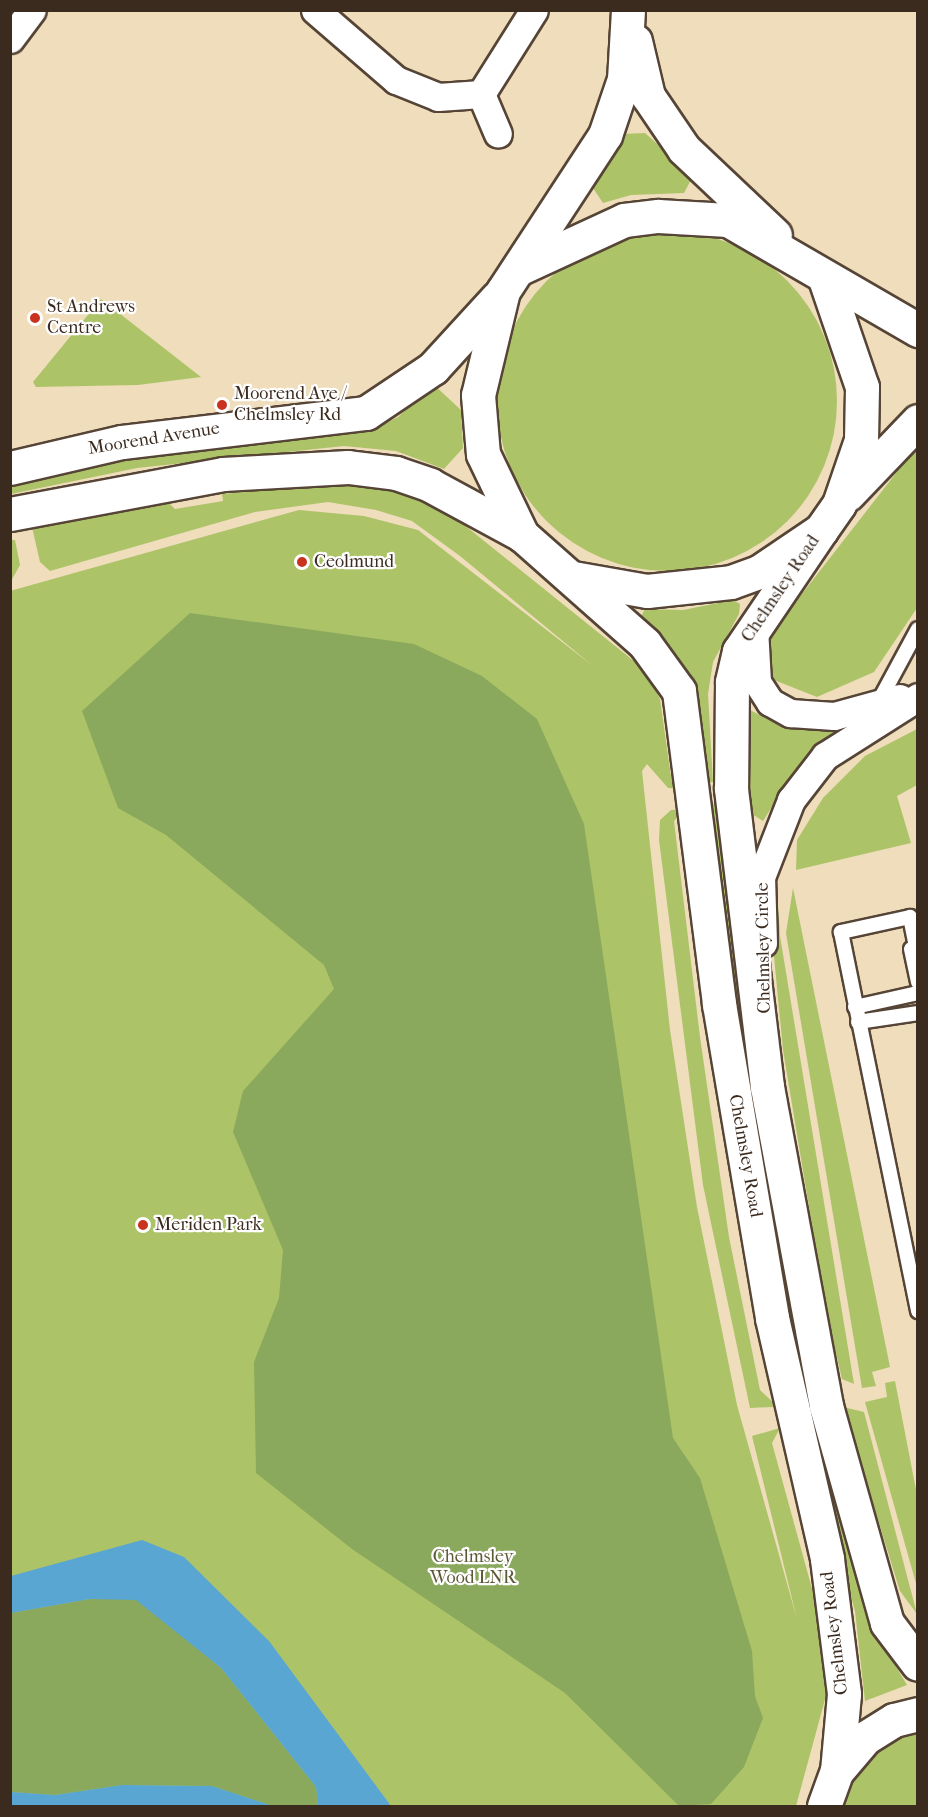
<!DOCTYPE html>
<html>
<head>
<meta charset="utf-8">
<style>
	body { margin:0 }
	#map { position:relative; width:928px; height:1817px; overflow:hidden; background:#efddbc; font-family:"IM FELL French Canon",serif }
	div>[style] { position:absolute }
	.green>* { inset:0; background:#adc368 }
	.round { border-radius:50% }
	.forest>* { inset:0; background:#8aa95c }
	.water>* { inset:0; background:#59a6d2 }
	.roads { filter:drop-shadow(2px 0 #564536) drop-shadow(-2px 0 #564536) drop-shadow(0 2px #564536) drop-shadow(0 -2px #564536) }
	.service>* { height:14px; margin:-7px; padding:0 7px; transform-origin:7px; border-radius:7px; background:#fff }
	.minor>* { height:27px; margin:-13.5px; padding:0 13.5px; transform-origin:13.5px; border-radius:13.5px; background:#fff }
	.tertiary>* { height:33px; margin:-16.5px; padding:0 16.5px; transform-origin:16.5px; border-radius:16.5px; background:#fff }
	.dots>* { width:16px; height:16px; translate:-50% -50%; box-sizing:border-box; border:3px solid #fff; border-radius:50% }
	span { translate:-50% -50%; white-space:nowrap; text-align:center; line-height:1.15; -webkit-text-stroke:4.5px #fff; paint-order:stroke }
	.poi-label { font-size:18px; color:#3b2a1e }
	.left { translate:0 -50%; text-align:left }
	.street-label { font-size:18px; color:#3b2a1e }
	.park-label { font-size:18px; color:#5d5834 }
	.frame { position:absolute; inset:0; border:12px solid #3b2a1e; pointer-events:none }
</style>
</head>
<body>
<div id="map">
	<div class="green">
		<i style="clip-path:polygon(645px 133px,693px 176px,684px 193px,631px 195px,603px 203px,589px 182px,622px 134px)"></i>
		<i class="round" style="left:497px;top:231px;width:340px;height:340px"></i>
		<i style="clip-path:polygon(101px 299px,201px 377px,138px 385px,36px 387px,33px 382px)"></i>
		<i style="clip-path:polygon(433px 384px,461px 410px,463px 448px,444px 469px,396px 451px,344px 446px,137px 468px,11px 494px,11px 483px,130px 457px,380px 426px,398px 417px)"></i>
		<i style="clip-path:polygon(917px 446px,917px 608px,874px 672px,817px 697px,769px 678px,765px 655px,770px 635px)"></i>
		<i style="clip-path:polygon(370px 481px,448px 512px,645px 670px,660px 699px,671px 777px,685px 789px,668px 788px,647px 764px,642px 771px,670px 1030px,697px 1207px,737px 1405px,797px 1619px,752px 1436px,780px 1428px,772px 1443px,825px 1636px,830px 1681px,796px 1806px,11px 1806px,10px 591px,299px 510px,364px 516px,418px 530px,593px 666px,460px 556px,412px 521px,376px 510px,328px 502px,255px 512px,50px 571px,40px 562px,32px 527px,168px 502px,175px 509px,223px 501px,222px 494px)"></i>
		<i style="clip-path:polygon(11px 540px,15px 540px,20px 565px,11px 581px)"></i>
		<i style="clip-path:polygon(733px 600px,740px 604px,739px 614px,713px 662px,708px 694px,713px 782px,706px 783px,684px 668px,639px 620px,645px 609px,683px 610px)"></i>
		<i style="clip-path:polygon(744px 707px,783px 727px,836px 732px,789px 780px,763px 821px,738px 805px)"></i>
		<i style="clip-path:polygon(917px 729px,917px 785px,897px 796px,911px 843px,796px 870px,797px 840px,823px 798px,865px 756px)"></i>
		<i style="clip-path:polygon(717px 804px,770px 1220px,811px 1402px,800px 1401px,761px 1219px,707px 805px)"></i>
		<i style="clip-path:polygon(685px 809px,674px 821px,700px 1037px,729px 1237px,760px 1390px,776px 1405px,772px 1407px,750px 1408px,703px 1185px,659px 840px,660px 820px,671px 810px)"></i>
		<i style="clip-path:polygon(776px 871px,780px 936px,854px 1384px,842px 1379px,827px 1315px,783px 1050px,768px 894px)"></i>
		<i style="clip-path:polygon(793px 888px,890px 1367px,872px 1372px,876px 1386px,862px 1388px,786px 933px)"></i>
		<i style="clip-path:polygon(895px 1381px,917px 1495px,917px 1587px,865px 1402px,887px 1397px,885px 1383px)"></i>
		<i style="clip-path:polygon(843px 1407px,864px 1412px,917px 1614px,900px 1591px)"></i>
		<i style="clip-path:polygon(813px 1417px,869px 1622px,907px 1685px,865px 1701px,855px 1611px,804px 1421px)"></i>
		<i style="clip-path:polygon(917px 1722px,917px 1806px,833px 1806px,847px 1769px)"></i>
	</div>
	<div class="forest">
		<i style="clip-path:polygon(190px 613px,414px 644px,482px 676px,537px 719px,584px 824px,673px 1438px,700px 1478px,752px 1651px,755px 1696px,763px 1718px,744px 1767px,711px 1804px,679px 1806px,565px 1693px,352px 1549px,256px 1473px,254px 1362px,279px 1298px,283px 1250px,233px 1132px,243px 1091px,334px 989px,324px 965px,166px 835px,118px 808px,82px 711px)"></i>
		<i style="clip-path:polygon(90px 1599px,136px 1599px,221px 1668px,316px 1787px,318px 1806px,273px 1806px,212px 1786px,122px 1785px,55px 1795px,11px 1792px,11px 1613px)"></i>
	</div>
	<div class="water">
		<i style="clip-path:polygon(142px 1540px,184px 1557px,269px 1641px,391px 1806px,318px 1806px,316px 1787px,221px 1668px,136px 1600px,90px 1599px,11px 1613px,11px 1576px)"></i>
		<i style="clip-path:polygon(122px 1785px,212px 1786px,273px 1806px,11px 1806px,11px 1792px,55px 1795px)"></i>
	</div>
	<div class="roads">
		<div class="service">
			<i style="left:878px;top:703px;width:84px;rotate:-61.6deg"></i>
			<i style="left:911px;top:949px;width:34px;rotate:78deg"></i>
			<i style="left:918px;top:957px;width:41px;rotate:-101.3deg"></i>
			<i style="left:910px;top:917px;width:71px;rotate:167.7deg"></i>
			<i style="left:841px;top:932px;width:387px;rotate:78.5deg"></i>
			<i style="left:855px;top:1007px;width:65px;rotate:-12.5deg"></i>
			<i style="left:858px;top:1022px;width:61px;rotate:-8.5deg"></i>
		</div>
		<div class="minor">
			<i style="left:315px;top:10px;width:107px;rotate:40.8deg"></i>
			<i style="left:396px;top:80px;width:45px;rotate:22deg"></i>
			<i style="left:438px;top:97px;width:43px;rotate:-4deg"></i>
			<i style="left:10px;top:39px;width:36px;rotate:-53deg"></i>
			<i style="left:481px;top:94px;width:99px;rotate:-57.8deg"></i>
			<i style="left:481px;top:94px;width:43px;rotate:67deg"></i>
			<i style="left:754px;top:628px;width:54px;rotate:86.8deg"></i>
			<i style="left:757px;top:682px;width:24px;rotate:57deg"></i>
			<i style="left:770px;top:702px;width:23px;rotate:29deg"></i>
			<i style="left:790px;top:713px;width:44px;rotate:3.9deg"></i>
			<i style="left:834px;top:716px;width:68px;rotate:-15.3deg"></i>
			<i style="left:763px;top:943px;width:66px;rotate:-91.7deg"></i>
			<i style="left:761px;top:877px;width:83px;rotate:-68.7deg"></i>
			<i style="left:791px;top:800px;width:56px;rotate:-52.3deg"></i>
			<i style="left:825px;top:756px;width:110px;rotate:-32.4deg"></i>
		</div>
		<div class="tertiary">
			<i style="left:628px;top:10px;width:69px;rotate:93.3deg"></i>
			<i style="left:624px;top:79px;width:59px;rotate:108.7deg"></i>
			<i style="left:605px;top:135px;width:186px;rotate:123.2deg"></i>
			<i style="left:503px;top:291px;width:107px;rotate:103.5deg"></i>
			<i style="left:478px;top:395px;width:59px;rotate:85.2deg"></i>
			<i style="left:483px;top:454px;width:90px;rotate:64.3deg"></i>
			<i style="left:522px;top:535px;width:164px;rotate:41.5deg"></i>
			<i style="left:645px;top:644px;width:58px;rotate:54.1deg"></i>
			<i style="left:679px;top:691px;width:316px;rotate:82.7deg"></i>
			<i style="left:719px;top:1004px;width:318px;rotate:80.4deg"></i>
			<i style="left:772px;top:1318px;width:247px;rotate:77.1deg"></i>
			<i style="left:827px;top:1559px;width:136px;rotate:82.8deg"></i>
			<i style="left:844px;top:1694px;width:77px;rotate:95.2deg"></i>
			<i style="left:635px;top:41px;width:57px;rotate:76.7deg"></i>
			<i style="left:648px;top:96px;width:64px;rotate:55.8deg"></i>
			<i style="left:684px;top:149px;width:125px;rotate:43.4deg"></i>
			<i style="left:518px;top:269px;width:117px;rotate:-24.8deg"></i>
			<i style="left:624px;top:220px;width:34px;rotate:-7deg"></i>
			<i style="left:658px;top:216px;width:70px;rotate:3.3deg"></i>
			<i style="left:728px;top:220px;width:220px;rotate:30.1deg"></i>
			<i style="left:10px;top:468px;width:115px;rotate:-13.1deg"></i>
			<i style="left:122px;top:442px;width:246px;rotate:-6.8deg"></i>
			<i style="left:366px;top:413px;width:81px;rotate:-33.9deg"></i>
			<i style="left:433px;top:368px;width:96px;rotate:-47.5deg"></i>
			<i style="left:848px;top:494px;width:101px;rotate:-46.2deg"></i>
			<i style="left:10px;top:514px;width:217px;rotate:-10.6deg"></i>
			<i style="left:223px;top:474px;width:125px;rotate:-3.2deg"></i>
			<i style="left:348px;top:467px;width:48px;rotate:7.1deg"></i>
			<i style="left:396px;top:473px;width:36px;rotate:19deg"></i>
			<i style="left:430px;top:485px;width:105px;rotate:28.5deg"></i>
			<i style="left:821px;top:530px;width:146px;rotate:124.1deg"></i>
			<i style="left:739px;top:651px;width:32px;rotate:103deg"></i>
			<i style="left:732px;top:682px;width:107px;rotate:90.5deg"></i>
			<i style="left:731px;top:789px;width:300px;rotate:83.1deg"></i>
			<i style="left:767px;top:1087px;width:324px;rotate:79.5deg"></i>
			<i style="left:826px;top:1406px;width:225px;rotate:74.3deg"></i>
			<i style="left:887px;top:1623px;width:51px;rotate:52.9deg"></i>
			<i style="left:573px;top:578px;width:75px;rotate:10deg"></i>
			<i style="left:647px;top:591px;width:84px;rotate:-6.1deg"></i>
			<i style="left:731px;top:582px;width:30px;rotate:-20deg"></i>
			<i style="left:759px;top:572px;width:75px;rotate:-34.1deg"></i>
			<i style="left:821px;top:530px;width:32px;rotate:-55deg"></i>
			<i style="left:839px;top:504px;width:68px;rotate:-71deg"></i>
			<i style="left:861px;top:440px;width:53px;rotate:-88.9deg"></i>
			<i style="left:862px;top:387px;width:114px;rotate:-108.9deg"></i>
			<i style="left:824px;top:1806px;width:37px;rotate:-70deg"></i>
			<i style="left:837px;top:1771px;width:43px;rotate:-49.7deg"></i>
			<i style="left:865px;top:1738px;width:34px;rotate:-32deg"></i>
			<i style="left:894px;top:1720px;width:25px;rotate:-14deg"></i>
		</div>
	</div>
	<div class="dots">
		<i style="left:35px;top:318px;background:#c8321e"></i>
		<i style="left:222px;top:405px;background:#c8321e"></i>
		<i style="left:302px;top:562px;background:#c8321e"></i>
		<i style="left:143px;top:1225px;background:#c8321e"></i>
	</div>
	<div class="poi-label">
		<span class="left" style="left:47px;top:318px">St Andrews<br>Centre</span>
		<span class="left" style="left:234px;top:405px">Moorend Ave /<br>Chelmsley Rd</span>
		<span class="left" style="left:314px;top:562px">Ceolmund</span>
		<span class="left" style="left:155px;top:1225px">Meriden Park</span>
	</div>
	<div class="street-label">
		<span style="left:154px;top:439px;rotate:-9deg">Moorend Avenue</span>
		<span style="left:781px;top:589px;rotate:-56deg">Chelmsley Road</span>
		<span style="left:764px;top:948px;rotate:-91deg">Chelmsley Circle</span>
		<span style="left:745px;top:1156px;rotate:80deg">Chelmsley Road</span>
		<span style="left:835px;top:1633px;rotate:-97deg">Chelmsley Road</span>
	</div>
	<div class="park-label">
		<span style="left:473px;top:1568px">Chelmsley<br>Wood LNR</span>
	</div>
	<div class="frame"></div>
</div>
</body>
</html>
